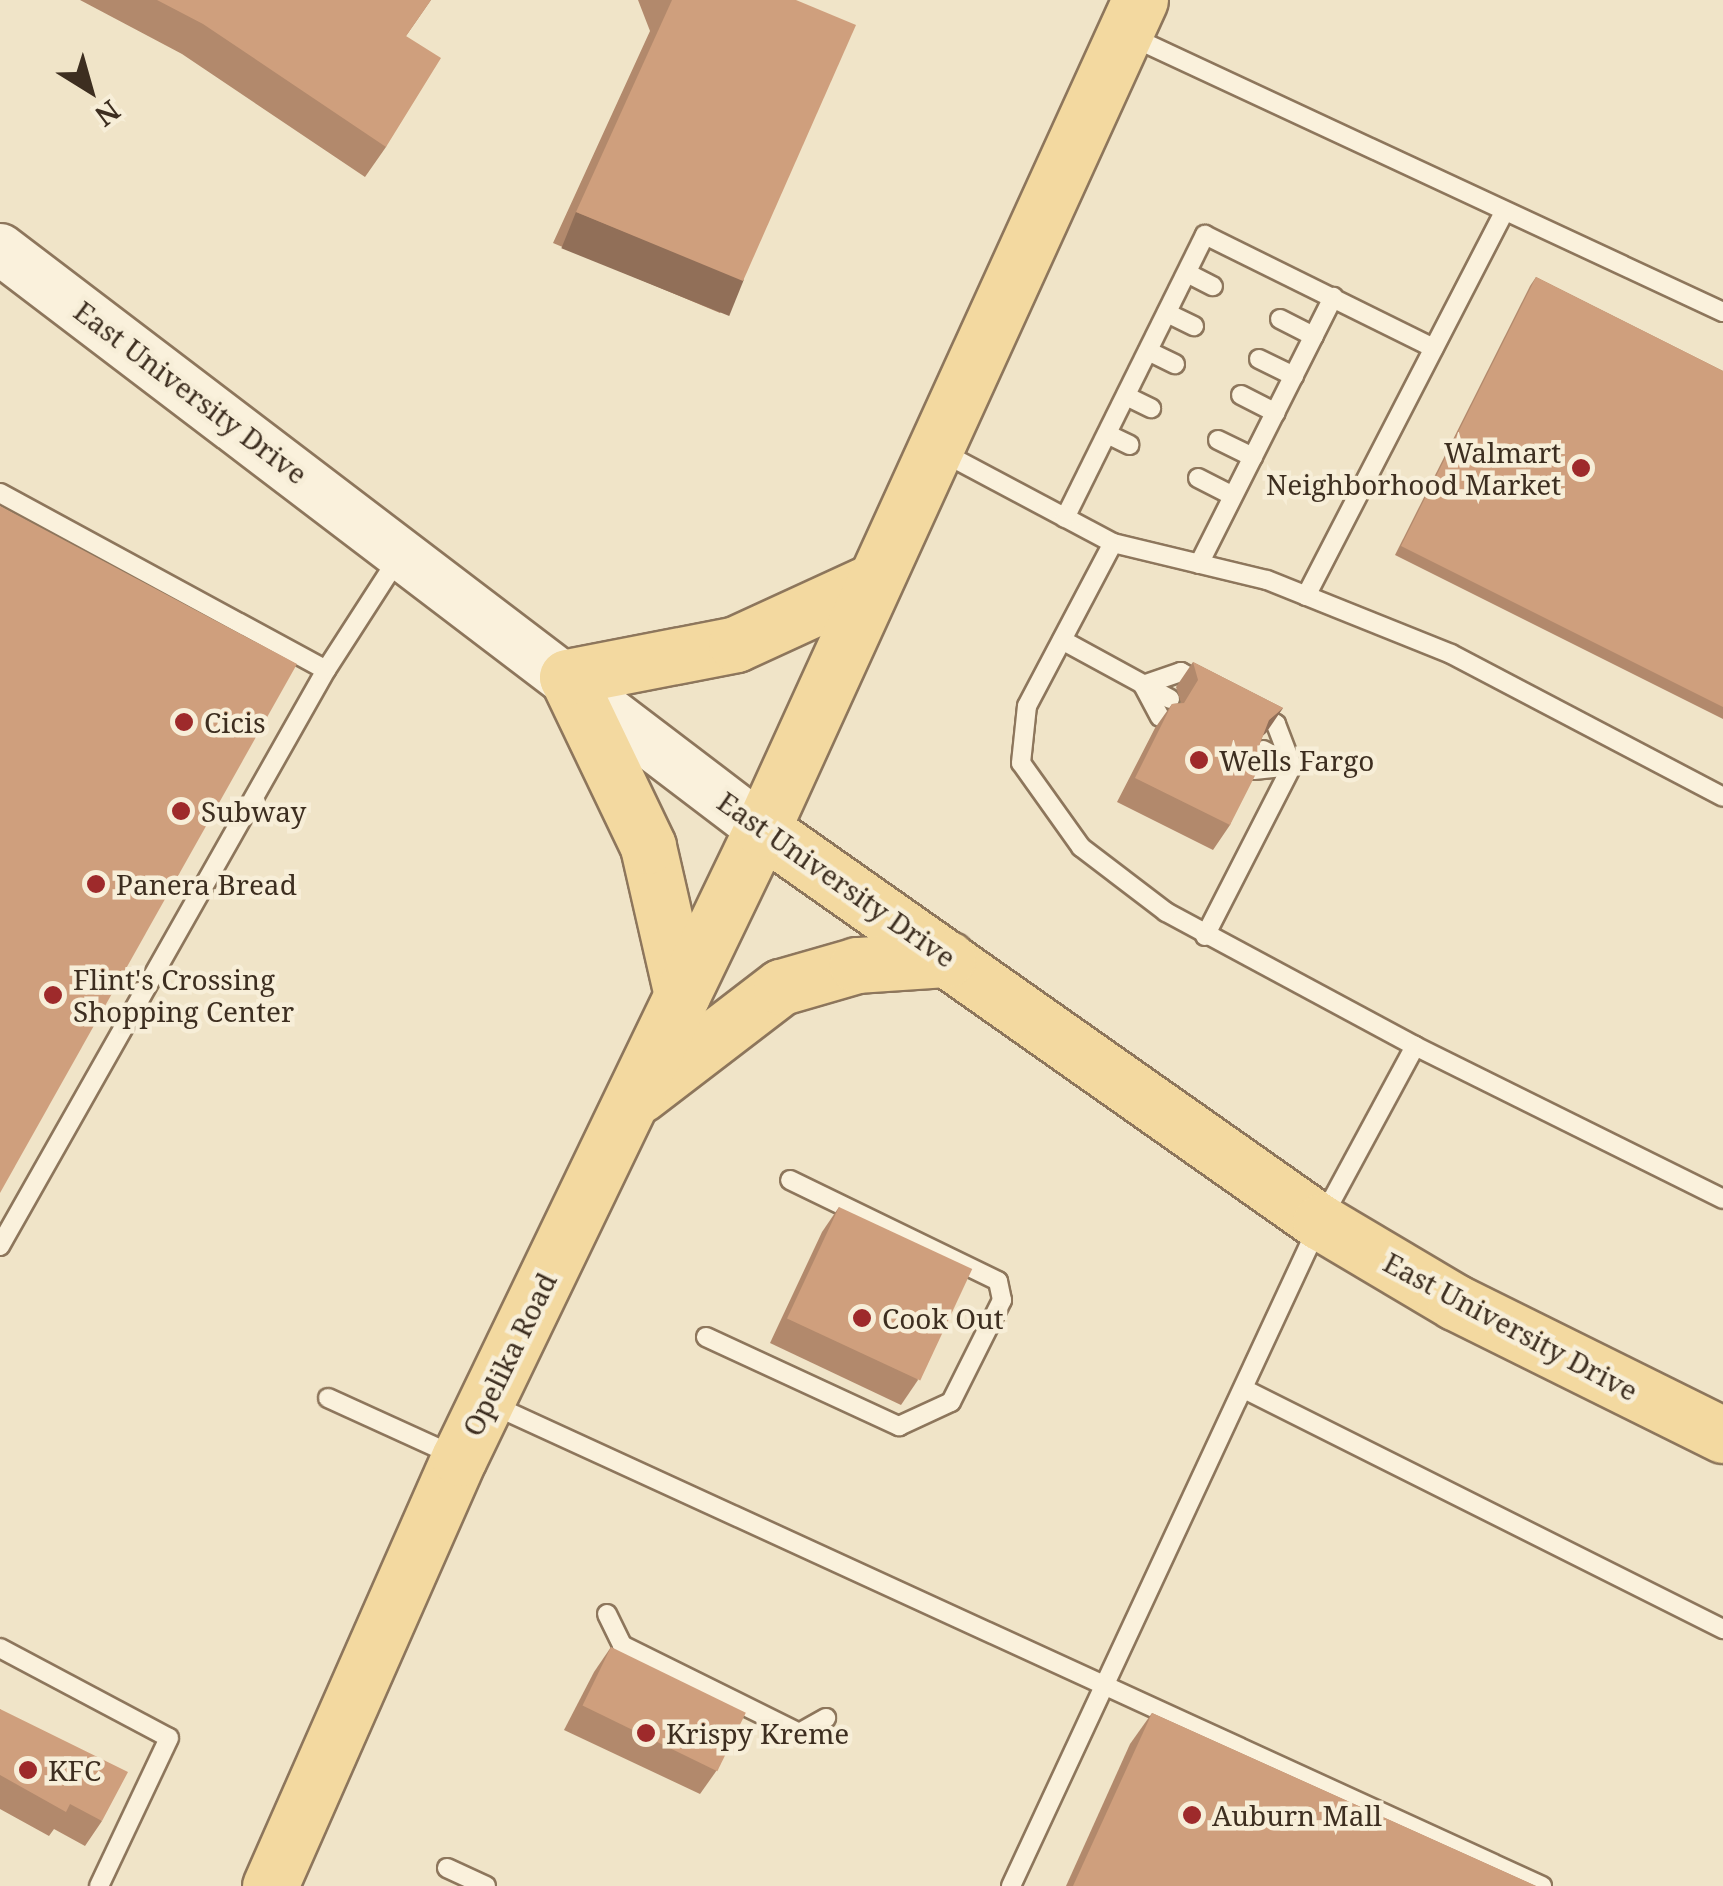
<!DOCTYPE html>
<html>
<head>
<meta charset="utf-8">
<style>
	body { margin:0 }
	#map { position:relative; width:1723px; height:1886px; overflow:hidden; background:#f0e4c8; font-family:"Noto Serif",serif }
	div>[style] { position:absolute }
	.roads { filter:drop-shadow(2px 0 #8d765c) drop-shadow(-2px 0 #8d765c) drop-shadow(0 2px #8d765c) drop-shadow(0 -2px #8d765c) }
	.lane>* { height:18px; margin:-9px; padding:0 9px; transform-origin:9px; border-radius:9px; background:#faf1dc }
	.secondary>* { height:50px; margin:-25px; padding:0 25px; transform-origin:25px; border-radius:25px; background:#faf1dc }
	.primary>* { height:55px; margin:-27.5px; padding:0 27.5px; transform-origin:27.5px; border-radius:27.5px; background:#f3d9a0 }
	.wall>* { inset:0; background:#b2896c }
	.shaded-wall>* { inset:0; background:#916f58; transform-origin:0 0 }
	.building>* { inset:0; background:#cf9f7d; transform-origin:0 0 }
	.dots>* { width:28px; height:28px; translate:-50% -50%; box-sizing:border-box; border:5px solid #f7eed8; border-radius:50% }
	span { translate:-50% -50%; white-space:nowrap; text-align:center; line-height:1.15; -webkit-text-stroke:9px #f7eed8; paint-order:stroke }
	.street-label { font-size:28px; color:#3d2e20 }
	.poi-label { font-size:28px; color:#3d2e20 }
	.right { translate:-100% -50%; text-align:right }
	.left { translate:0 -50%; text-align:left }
	.north { position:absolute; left:40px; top:40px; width:100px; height:100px; -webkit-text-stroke:8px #f7eed8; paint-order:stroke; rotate:143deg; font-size:28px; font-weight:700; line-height:40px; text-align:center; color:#3d2e20 }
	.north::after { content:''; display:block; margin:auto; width:35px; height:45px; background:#3d2e20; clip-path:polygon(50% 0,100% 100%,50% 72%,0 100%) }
</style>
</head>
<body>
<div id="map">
	<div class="roads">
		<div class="lane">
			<i style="left:1130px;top:36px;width:654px;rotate:24.96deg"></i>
			<i style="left:1187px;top:273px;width:29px;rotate:27deg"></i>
			<i style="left:1167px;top:313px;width:30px;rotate:26deg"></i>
			<i style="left:1280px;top:319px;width:38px;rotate:27deg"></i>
			<i style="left:1148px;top:351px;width:30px;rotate:26deg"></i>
			<i style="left:1259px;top:359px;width:39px;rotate:26deg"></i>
			<i style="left:1241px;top:395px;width:39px;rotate:27deg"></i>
			<i style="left:1126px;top:396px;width:28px;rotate:26deg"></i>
			<i style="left:1107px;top:434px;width:25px;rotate:26deg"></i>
			<i style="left:1218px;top:440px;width:39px;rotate:26deg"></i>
			<i style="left:940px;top:451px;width:196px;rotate:28deg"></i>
			<i style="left:1113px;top:543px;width:158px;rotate:13.5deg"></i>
			<i style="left:1267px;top:580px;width:198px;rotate:21.9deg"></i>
			<i style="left:1451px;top:654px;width:307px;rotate:27.7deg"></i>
			<i style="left:1198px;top:478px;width:39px;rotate:27deg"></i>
			<i style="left:0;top:493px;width:371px;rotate:28.5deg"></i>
			<i style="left:1065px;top:518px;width:316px;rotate:-63.7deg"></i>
			<i style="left:1205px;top:235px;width:255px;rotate:26.3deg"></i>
			<i style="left:1199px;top:564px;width:299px;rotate:-63.3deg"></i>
			<i style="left:1306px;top:596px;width:433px;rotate:-62.7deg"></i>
			<i style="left:1062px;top:640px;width:123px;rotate:28.6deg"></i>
			<i style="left:1160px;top:717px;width:36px;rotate:-118deg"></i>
			<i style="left:1143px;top:685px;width:40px;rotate:-18.9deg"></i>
			<i style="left:1181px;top:672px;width:29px;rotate:29deg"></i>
			<i style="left:1263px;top:750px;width:32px;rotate:28deg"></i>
			<i style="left:1254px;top:770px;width:38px;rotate:-6deg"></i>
			<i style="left:1205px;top:936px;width:191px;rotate:-62.9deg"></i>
			<i style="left:1292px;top:766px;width:45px;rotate:-110.9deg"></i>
			<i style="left:1276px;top:724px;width:24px;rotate:-150deg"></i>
			<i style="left:1415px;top:1046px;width:344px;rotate:26.4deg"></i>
			<i style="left:0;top:1246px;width:662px;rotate:-60.49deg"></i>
			<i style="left:326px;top:670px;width:137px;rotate:-57.2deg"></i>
			<i style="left:706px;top:1337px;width:213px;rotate:24.8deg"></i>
			<i style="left:899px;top:1426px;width:57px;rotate:-24.8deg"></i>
			<i style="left:951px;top:1402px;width:114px;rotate:-63.4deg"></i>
			<i style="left:1002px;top:1300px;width:19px;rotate:-102deg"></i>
			<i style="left:998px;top:1281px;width:231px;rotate:-154.1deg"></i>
			<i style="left:1246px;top:1390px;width:534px;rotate:26.61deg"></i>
			<i style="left:328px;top:1398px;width:140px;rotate:24.5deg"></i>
			<i style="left:493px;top:1405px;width:1154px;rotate:24.63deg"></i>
			<i style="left:607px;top:1614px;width:34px;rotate:64deg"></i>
			<i style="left:622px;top:1645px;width:198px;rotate:26.4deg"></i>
			<i style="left:799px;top:1733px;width:31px;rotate:-29deg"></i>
			<i style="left:0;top:1648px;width:191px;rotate:28deg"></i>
			<i style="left:169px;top:1738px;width:164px;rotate:115.3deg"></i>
			<i style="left:447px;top:1868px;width:43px;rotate:24.8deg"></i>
			<i style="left:1011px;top:1886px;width:732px;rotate:-65.04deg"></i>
			<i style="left:1320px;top:1222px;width:200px;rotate:-61.6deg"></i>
			<i style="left:1415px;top:1046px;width:283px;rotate:-151.7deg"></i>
			<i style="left:1166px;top:912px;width:107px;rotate:-142.6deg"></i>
			<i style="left:1081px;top:847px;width:103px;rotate:-125.5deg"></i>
			<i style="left:1021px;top:763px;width:57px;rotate:-84deg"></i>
			<i style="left:1027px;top:706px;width:184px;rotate:-62.2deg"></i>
		</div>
		<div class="secondary">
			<i style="left:0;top:249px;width:958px;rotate:37.28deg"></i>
		</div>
		<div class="primary">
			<i style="left:762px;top:829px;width:683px;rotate:35.16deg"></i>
			<i style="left:1320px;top:1222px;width:157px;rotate:30.7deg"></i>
			<i style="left:1455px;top:1302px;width:299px;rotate:26.4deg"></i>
			<i style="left:682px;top:995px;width:153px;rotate:-102.9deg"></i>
			<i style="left:648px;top:846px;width:187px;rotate:-115.6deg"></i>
			<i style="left:567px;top:677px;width:172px;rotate:-11deg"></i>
			<i style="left:736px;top:644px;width:151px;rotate:-24.7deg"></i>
			<i style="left:640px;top:1095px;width:178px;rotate:-37.5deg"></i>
			<i style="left:781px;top:987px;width:79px;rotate:-16.1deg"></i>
			<i style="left:857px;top:965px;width:91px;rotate:-3.8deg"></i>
			<i style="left:270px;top:1886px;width:468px;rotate:-66.2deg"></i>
			<i style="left:459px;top:1458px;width:698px;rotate:-64.28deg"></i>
			<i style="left:762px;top:829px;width:911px;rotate:-65.49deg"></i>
		</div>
	</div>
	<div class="wall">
		<i style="clip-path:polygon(80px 0,431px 0,406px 36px,386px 147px,365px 177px,182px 54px)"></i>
		<i style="clip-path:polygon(638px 0,796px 0,743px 281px,720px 313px,553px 243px,650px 31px)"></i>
		<i style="clip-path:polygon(1536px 277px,1723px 371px,1723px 719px,1395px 555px,1530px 286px)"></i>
		<i style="clip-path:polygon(1193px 662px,1283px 708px,1263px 735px,1230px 825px,1213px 850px,1117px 802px,1155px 728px,1172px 704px,1181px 703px,1176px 687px)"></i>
		<i style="clip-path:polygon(839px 1207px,918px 1380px,901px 1405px,770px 1343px,822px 1232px)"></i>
		<i style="clip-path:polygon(611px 1647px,717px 1770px,700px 1794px,564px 1730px,594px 1672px)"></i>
		<i style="clip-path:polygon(0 1709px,102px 1821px,85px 1846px,54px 1829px,49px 1836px,0 1809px)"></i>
		<i style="clip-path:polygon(1152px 1713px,1536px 1886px,1066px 1886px,1130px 1744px)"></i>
	</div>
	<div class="shaded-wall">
		<i style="left:576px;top:212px;width:181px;height:39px;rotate:22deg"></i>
		<i style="clip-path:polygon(1283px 708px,1266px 733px,1252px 745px,1269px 720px)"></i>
	</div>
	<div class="building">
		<i style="clip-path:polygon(157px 0,431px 0,406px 36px,441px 58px,386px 147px,203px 24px)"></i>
		<i style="clip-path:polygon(672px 0,796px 0,856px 25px,743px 281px,576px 212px)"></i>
		<i style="clip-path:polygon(1536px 277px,1723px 371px,1723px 707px,1401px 546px)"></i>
		<i style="clip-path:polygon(0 506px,297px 664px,0 1193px)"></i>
		<i style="clip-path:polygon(1193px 662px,1283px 708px,1269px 720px,1259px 746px,1265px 756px,1230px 825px,1135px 778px,1172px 704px,1184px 703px,1198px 680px)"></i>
		<i style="left:839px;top:1207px;width:147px;height:123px;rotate:25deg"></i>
		<i style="left:611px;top:1647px;width:150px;height:65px;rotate:26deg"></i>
		<i style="clip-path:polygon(0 1709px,128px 1772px,102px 1821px,70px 1804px,66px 1812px,0 1775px)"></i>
		<i style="clip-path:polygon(1152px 1713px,1536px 1886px,1073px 1886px)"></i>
	</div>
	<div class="dots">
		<i style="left:1581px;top:468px;background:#9e2a2b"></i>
		<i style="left:184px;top:722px;background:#9e2a2b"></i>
		<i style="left:1199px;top:760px;background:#9e2a2b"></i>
		<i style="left:181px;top:811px;background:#9e2a2b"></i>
		<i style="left:96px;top:884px;background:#9e2a2b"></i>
		<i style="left:53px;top:995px;background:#9e2a2b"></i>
		<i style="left:862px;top:1318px;background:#9e2a2b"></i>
		<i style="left:646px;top:1733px;background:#9e2a2b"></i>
		<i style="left:28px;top:1770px;background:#9e2a2b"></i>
		<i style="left:1192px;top:1815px;background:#9e2a2b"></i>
	</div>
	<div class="street-label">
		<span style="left:191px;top:392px;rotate:37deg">East University Drive</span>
		<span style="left:837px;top:879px;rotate:35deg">East University Drive</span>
		<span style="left:1511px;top:1326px;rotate:28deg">East University Drive</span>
		<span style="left:509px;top:1354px;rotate:-64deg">Opelika Road</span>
	</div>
	<div class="poi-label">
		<span class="right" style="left:1561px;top:468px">Walmart<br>Neighborhood Market</span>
		<span class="left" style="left:204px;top:722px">Cicis</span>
		<span class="left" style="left:1219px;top:760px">Wells Fargo</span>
		<span class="left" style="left:201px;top:811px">Subway</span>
		<span class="left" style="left:116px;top:884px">Panera Bread</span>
		<span class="left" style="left:73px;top:995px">Flint's Crossing<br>Shopping Center</span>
		<span class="left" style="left:882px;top:1318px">Cook Out</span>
		<span class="left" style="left:666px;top:1733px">Krispy Kreme</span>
		<span class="left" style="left:48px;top:1770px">KFC</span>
		<span class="left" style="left:1212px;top:1815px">Auburn Mall</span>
	</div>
	<div class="north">N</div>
</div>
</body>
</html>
